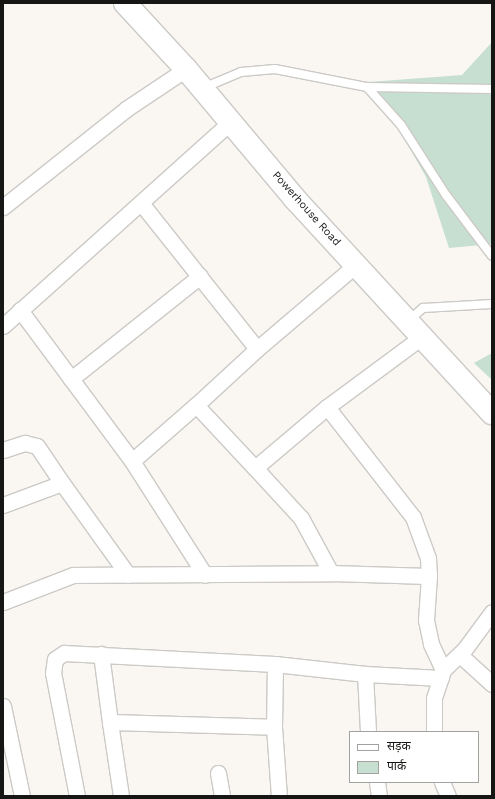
<!DOCTYPE html>
<html>
<head>
<meta charset="utf-8">
<style>
	body { margin:0 }
	#map { position:relative; width:495px; height:799px; overflow:hidden; background:#faf7f3; font-family:"Work Sans","Noto Sans Devanagari",sans-serif }
	div>[style] { position:absolute }
	.green>* { inset:0; background:#c7dfd0 }
	.roads { filter:drop-shadow(1px 0 #cccac6) drop-shadow(-1px 0 #cccac6) drop-shadow(0 1px #cccac6) drop-shadow(0 -1px #cccac6) }
	.lane>* { height:8px; margin:-4px; padding:0 4px; transform-origin:4px; border-radius:4px; background:#fff }
	.street>* { height:15px; margin:-7.5px; padding:0 7.5px; transform-origin:7.5px; border-radius:7.5px; background:#fff }
	.secondary>* { height:22px; margin:-11px; padding:0 11px; transform-origin:11px; border-radius:11px; background:#fff }
	span { translate:-50% -50%; white-space:nowrap; text-align:center; line-height:1.15; -webkit-text-stroke:3px #fff; paint-order:stroke }
	.street-label { font-size:11px; color:#161614 }
	.frame { position:absolute; inset:0; border:4px solid #161614; pointer-events:none }
	.legend { position:absolute; left:349px; top:731px; width:130px; height:52px; box-sizing:border-box; background:#fff; border:1px solid #a2a2a1; margin:0; padding:5px 7px; list-style:none; font-size:12px; color:#161614 }
	.legend li { display:flex; align-items:center; gap:8px; height:20px }
	.legend b { width:20px; border:1px solid #a2a2a1 }
</style>
</head>
<body>
<div id="map">
	<div class="green">
		<i style="clip-path:polygon(492px 42px,492px 244px,449px 248px,426px 177px,392px 117px,355px 83px,462px 75px)"></i>
		<i style="clip-path:polygon(492px 353px,492px 380px,474px 363px)"></i>
	</div>
	<div class="roads">
		<div class="lane">
			<i style="left:367px;top:87px;width:125px;rotate:0.9deg"></i>
			<i style="left:203px;top:88px;width:41px;rotate:-22.8deg"></i>
			<i style="left:241px;top:72px;width:34px;rotate:-5deg"></i>
			<i style="left:275px;top:69px;width:94px;rotate:11.1deg"></i>
			<i style="left:367px;top:87px;width:51px;rotate:48.2deg"></i>
			<i style="left:401px;top:125px;width:83px;rotate:57.3deg"></i>
			<i style="left:446px;top:195px;width:76px;rotate:53deg"></i>
			<i style="left:408px;top:321px;width:20px;rotate:-41deg"></i>
			<i style="left:423px;top:308px;width:69px;rotate:-3.3deg"></i>
		</div>
		<div class="street">
			<i style="left:141px;top:203px;width:186px;rotate:51.5deg"></i>
			<i style="left:257px;top:349px;width:83px;rotate:137.4deg"></i>
			<i style="left:196px;top:405px;width:86px;rotate:46.9deg"></i>
			<i style="left:3px;top:207px;width:157px;rotate:-38.5deg"></i>
			<i style="left:126px;top:109px;width:72px;rotate:-33.7deg"></i>
			<i style="left:20px;top:310px;width:188px;rotate:53.4deg"></i>
			<i style="left:3px;top:326px;width:305px;rotate:-41.9deg"></i>
			<i style="left:257px;top:349px;width:131px;rotate:-40.4deg"></i>
			<i style="left:71px;top:379px;width:165px;rotate:-38.6deg"></i>
			<i style="left:196px;top:405px;width:85px;rotate:138.8deg"></i>
			<i style="left:132px;top:461px;width:135px;rotate:57.4deg"></i>
			<i style="left:327px;top:407px;width:140px;rotate:52deg"></i>
			<i style="left:413px;top:517px;width:44px;rotate:69.9deg"></i>
			<i style="left:428px;top:558px;width:18px;rotate:87deg"></i>
			<i style="left:429px;top:576px;width:98px;rotate:-178.2deg"></i>
			<i style="left:3px;top:450px;width:23px;rotate:-18deg"></i>
			<i style="left:25px;top:443px;width:12px;rotate:14deg"></i>
			<i style="left:37px;top:446px;width:45px;rotate:56deg"></i>
			<i style="left:3px;top:505px;width:63px;rotate:-20.4deg"></i>
			<i style="left:62px;top:483px;width:113px;rotate:54.3deg"></i>
			<i style="left:429px;top:576px;width:44px;rotate:93.9deg"></i>
			<i style="left:426px;top:620px;width:25px;rotate:78deg"></i>
			<i style="left:431px;top:644px;width:29px;rotate:65deg"></i>
			<i style="left:443px;top:670px;width:29px;rotate:-44deg"></i>
			<i style="left:464px;top:650px;width:47px;rotate:-53.6deg"></i>
			<i style="left:3px;top:602px;width:75px;rotate:-21.1deg"></i>
			<i style="left:73px;top:575px;width:258px;rotate:-0.4deg"></i>
			<i style="left:331px;top:573px;width:63px;rotate:-118.6deg"></i>
			<i style="left:301px;top:518px;width:68px;rotate:-132.6deg"></i>
			<i style="left:255px;top:468px;width:94px;rotate:-40.3deg"></i>
			<i style="left:327px;top:407px;width:119px;rotate:-36.5deg"></i>
			<i style="left:101px;top:654px;width:69px;rotate:82.5deg"></i>
			<i style="left:460px;top:655px;width:43px;rotate:42.2deg"></i>
			<i style="left:275px;top:664px;width:63px;rotate:90.9deg"></i>
			<i style="left:274px;top:727px;width:69px;rotate:85.9deg"></i>
			<i style="left:365px;top:674px;width:76px;rotate:3deg"></i>
			<i style="left:3px;top:706px;width:92px;rotate:78.1deg"></i>
			<i style="left:434px;top:732px;width:34px;rotate:-90deg"></i>
			<i style="left:434px;top:698px;width:29px;rotate:-72deg"></i>
			<i style="left:218px;top:773px;width:23px;rotate:80deg"></i>
			<i style="left:377px;top:782px;width:14px;rotate:82deg"></i>
			<i style="left:442px;top:782px;width:15px;rotate:67deg"></i>
			<i style="left:77px;top:796px;width:125px;rotate:-101deg"></i>
			<i style="left:53px;top:673px;width:14px;rotate:-82deg"></i>
			<i style="left:55px;top:659px;width:11px;rotate:-34deg"></i>
			<i style="left:64px;top:653px;width:211px;rotate:3deg"></i>
			<i style="left:275px;top:664px;width:91px;rotate:6.3deg"></i>
			<i style="left:365px;top:674px;width:58px;rotate:87deg"></i>
			<i style="left:121px;top:796px;width:75px;rotate:-98.5deg"></i>
			<i style="left:110px;top:722px;width:164px;rotate:1.7deg"></i>
		</div>
		<div class="secondary">
			<i style="left:125px;top:3px;width:90px;rotate:47.3deg"></i>
			<i style="left:186px;top:69px;width:170px;rotate:50deg"></i>
			<i style="left:295px;top:199px;width:291px;rotate:47.4deg"></i>
		</div>
	</div>
	<div class="street-label">
		<span style="left:306px;top:209px;rotate:48deg">Powerhouse Road</span>
	</div>
	<div class="frame"></div>
	<ul class="legend">
	<li><b style="height:5px;background:#fff"></b>सड़क</li>
	<li><b style="height:11px;background:#c7dfd0"></b>पार्क</li>
	</ul>
</div>
</body>
</html>
